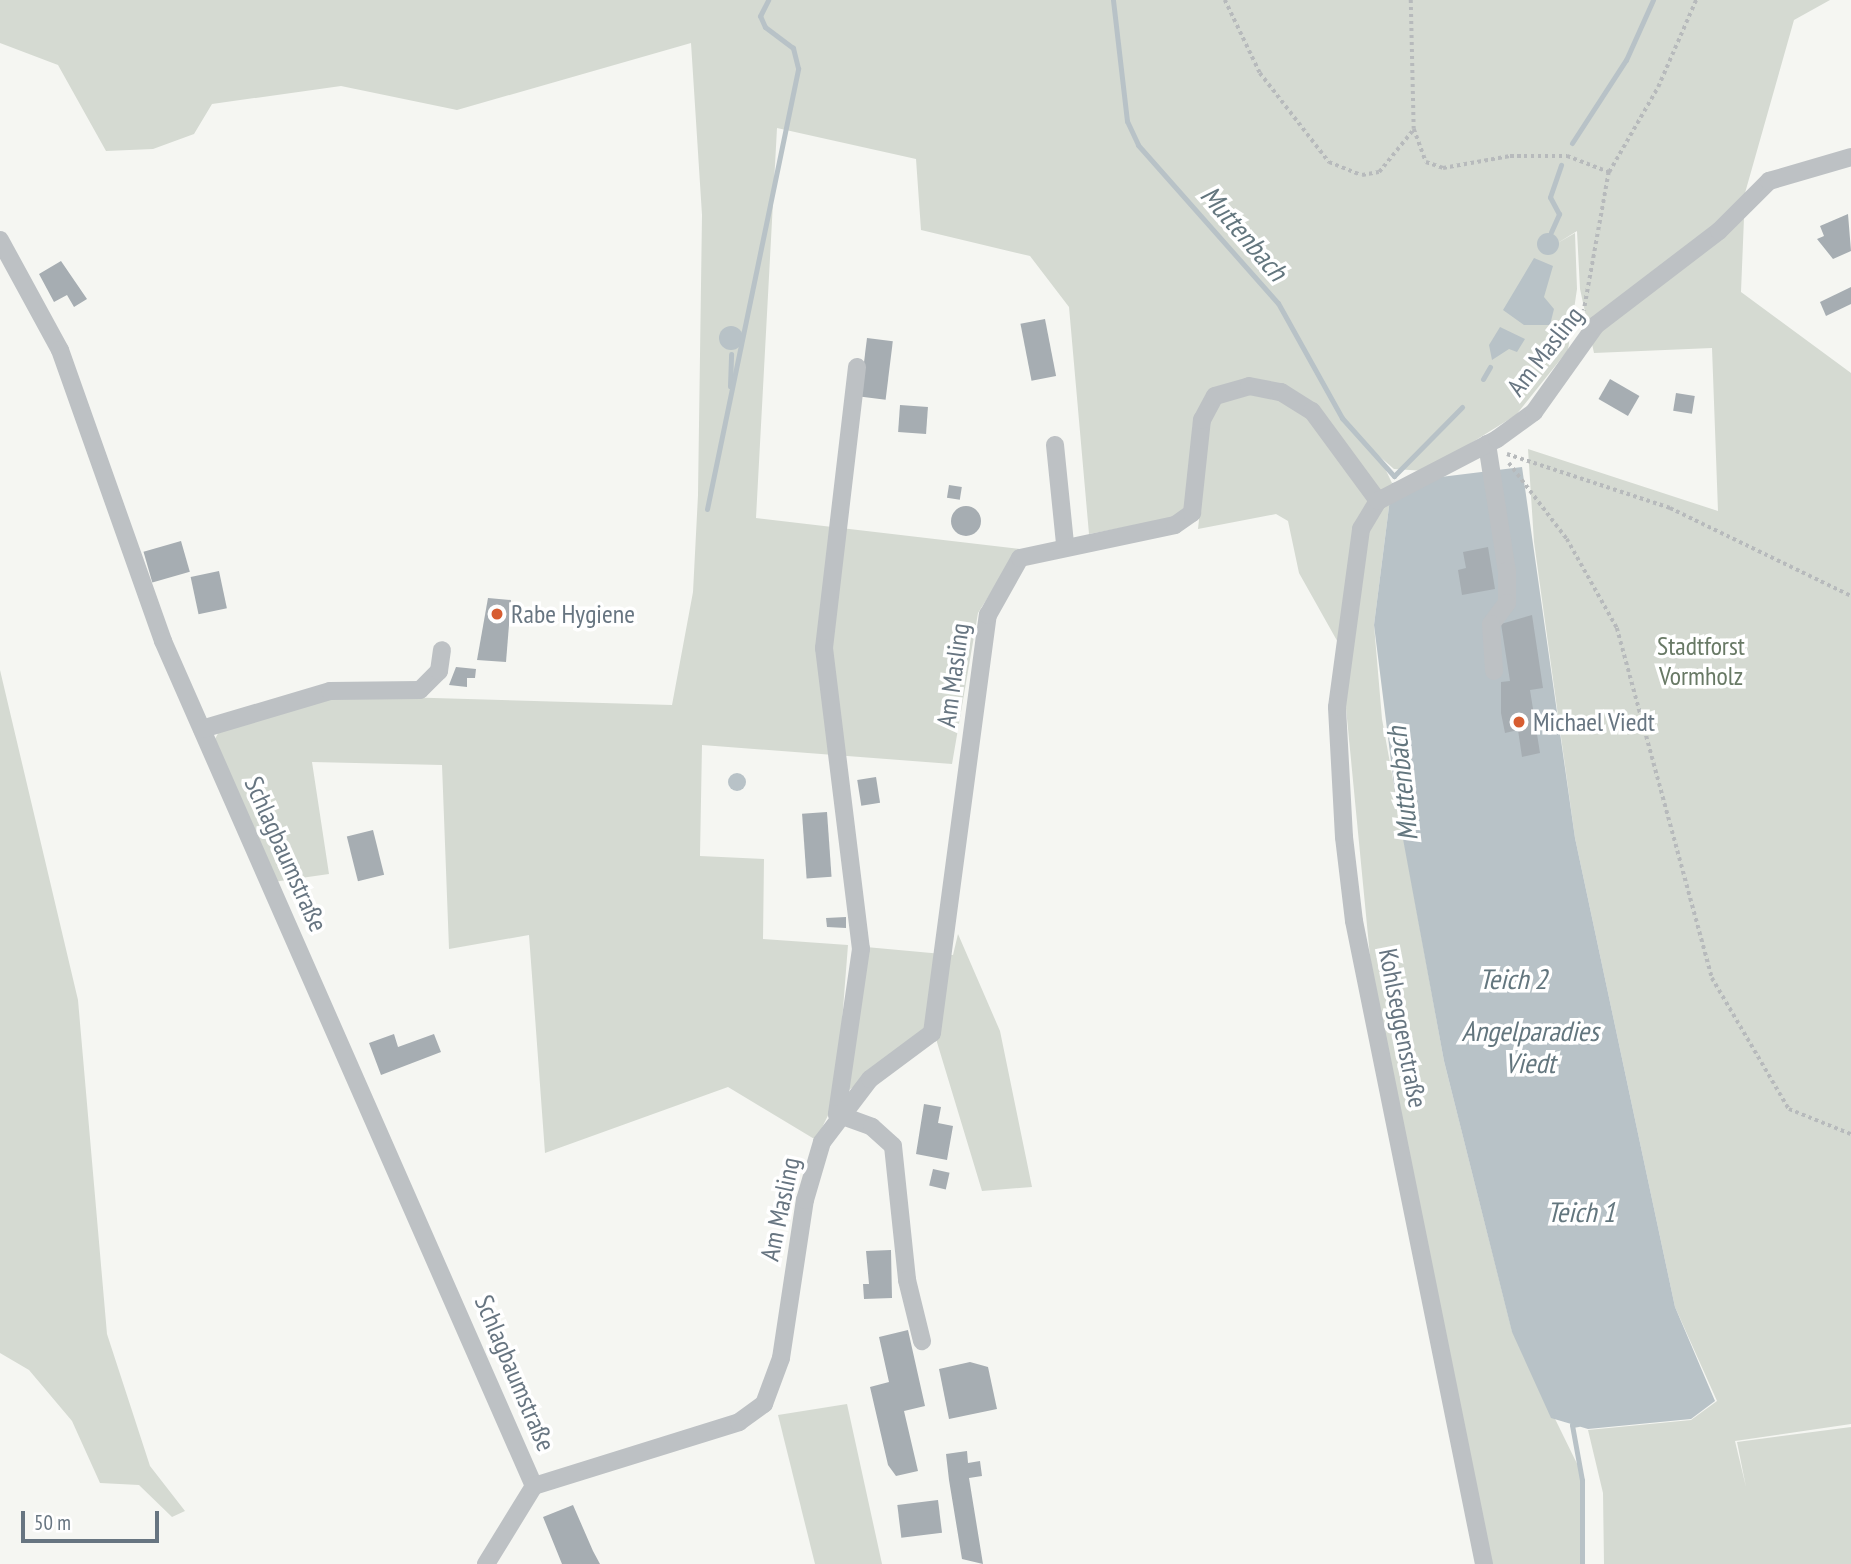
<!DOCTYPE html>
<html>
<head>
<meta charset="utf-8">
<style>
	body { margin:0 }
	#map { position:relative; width:1851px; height:1564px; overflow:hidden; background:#f5f6f2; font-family:"PT Sans Narrow",sans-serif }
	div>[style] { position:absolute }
	.green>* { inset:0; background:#d5dad2 }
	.water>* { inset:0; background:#b8c2c7 }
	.round { border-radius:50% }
	.stream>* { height:5px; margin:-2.5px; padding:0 2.5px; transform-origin:2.5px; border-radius:2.5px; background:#b8c2c7 }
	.building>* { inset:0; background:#a6adb2; transform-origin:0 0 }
	.path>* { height:3.5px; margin-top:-1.75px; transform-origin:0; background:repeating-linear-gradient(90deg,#b7babc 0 3.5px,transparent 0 7px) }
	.minor>* { height:18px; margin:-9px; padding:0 9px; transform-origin:9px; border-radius:9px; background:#bdc1c4 }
	.dots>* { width:19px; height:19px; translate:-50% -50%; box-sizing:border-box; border:4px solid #fff; border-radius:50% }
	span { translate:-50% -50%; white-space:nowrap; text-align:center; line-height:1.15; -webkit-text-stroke:7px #fff; paint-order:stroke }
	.street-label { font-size:26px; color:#677581 }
	.poi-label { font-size:26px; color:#677581 }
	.left { translate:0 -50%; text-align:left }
	.park-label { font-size:26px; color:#687965 }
	.water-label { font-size:28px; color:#63767e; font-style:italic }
	.scale { position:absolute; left:21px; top:1511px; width:138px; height:32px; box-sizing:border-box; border:4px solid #677581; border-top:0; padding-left:9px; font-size:21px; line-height:24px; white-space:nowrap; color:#677581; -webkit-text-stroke:5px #fff; paint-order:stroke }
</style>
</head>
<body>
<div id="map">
	<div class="green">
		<i style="clip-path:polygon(0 0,1830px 0,1794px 20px,1745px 193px,1741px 292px,1851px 373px,1851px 1424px,1735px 1441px,1746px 1487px,1737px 1442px,1851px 1427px,1851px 1564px,1604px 1564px,1603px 1493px,1588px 1430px,1691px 1420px,1717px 1401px,1675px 1307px,1575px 838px,1534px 542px,1528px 449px,1718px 511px,1712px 348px,1594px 353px,1580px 289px,1577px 231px,1556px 244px,1575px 233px,1577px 289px,1568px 350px,1516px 415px,1426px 471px,1394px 469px,1379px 456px,1392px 483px,1374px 625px,1382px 719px,1444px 1061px,1512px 1331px,1584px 1478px,1583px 1564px,1492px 1564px,1372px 977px,1340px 646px,1299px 573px,1288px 521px,1276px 514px,1198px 529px,1212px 398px,1193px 424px,1187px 503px,1178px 517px,1089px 534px,1069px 307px,1030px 256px,921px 230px,916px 159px,777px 128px,756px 518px,1028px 550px,1007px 567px,978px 613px,952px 764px,702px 745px,700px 856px,764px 859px,763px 939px,848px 945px,836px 1099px,816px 1140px,728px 1087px,545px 1153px,529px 935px,449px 949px,442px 765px,312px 762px,329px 874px,273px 882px,215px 739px,222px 726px,332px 695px,672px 705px,693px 592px,698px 495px,702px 215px,691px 43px,457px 110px,341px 86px,212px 104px,194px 134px,153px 149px,106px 151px,58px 65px,0 43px)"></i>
		<i style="clip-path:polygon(0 670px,78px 1000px,107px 1334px,150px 1466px,185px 1511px,172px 1517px,139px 1485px,100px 1483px,72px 1421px,29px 1370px,0 1353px)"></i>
		<i style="clip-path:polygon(958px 934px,1000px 1031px,1032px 1187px,982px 1191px,933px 1029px,849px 1090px,866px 947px,953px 955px)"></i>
		<i style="clip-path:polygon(847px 1404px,882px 1564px,815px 1564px,778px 1415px)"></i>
	</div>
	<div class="water">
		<i class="round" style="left:1537px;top:233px;width:22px;height:22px"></i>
		<i style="clip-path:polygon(1534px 258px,1553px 266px,1544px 297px,1554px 309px,1550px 325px,1524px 325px,1503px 310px)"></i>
		<i class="round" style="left:719px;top:326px;width:24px;height:24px"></i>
		<i style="clip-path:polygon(1500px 327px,1525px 339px,1517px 352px,1509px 349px,1492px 360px,1489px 345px)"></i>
		<i style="clip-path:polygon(1522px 467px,1575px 838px,1675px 1307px,1715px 1401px,1691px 1419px,1588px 1429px,1551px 1418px,1512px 1332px,1444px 1061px,1396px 801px,1374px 625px,1392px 483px)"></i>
		<i class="round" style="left:728px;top:773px;width:18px;height:18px"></i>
	</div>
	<div class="stream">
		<i style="left:1113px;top:0;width:122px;rotate:83.4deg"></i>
		<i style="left:1127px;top:121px;width:26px;rotate:65deg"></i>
		<i style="left:1138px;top:145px;width:211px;rotate:48.5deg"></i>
		<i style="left:1278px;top:303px;width:132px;rotate:60.9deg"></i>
		<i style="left:1342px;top:418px;width:78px;rotate:48.1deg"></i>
		<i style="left:1394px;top:476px;width:97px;rotate:-45.4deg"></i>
		<i style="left:1572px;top:143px;width:99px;rotate:-57deg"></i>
		<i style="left:1626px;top:60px;width:66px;rotate:-65.8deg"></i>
		<i style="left:1551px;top:232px;width:20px;rotate:-66deg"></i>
		<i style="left:1559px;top:214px;width:19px;rotate:-118deg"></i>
		<i style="left:1550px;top:197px;width:34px;rotate:-71deg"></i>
		<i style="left:1483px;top:379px;width:14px;rotate:-60deg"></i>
		<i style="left:730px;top:386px;width:32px;rotate:-88deg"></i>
		<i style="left:707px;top:509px;width:450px;rotate:-78.3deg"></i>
		<i style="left:798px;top:68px;width:21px;rotate:-104deg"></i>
		<i style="left:793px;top:48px;width:35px;rotate:-143deg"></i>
		<i style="left:765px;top:27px;width:12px;rotate:-114deg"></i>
		<i style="left:760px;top:16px;width:18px;rotate:-63deg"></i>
		<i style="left:1578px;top:1424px;width:6px;rotate:171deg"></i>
		<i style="left:1572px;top:1425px;width:56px;rotate:79.7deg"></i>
		<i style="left:1582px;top:1480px;width:84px;rotate:90deg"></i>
	</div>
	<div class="building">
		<i style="clip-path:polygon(1848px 214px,1851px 251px,1833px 259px,1817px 239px,1824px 236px,1820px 226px)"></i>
		<i style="clip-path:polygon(61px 261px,87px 299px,74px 307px,67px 295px,54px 302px,39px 274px)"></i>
		<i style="clip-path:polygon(1851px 287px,1851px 304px,1826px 316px,1820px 302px)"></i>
		<i style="left:1045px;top:319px;width:58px;height:25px;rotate:79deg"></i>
		<i style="left:867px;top:338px;width:26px;height:59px;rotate:7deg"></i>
		<i style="left:1610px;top:379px;width:34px;height:23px;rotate:30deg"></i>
		<i style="left:1676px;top:393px;width:19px;height:18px;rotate:9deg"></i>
		<i style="left:900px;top:405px;width:28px;height:27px;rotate:4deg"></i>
		<i style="left:949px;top:485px;width:13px;height:13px;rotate:9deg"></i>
		<i class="round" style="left:951px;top:506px;width:30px;height:30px"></i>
		<i style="left:181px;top:541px;width:32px;height:39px;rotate:74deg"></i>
		<i style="clip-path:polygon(1488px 547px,1495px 589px,1462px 595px,1458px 570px,1466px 568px,1463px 552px)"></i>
		<i style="left:219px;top:571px;width:38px;height:29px;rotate:78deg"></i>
		<i style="clip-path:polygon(488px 598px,511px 600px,506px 662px,477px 660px)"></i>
		<i style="clip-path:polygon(1532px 615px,1543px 688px,1530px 690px,1540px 753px,1522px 757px,1518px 730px,1505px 733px,1501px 713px,1501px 682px,1510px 681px,1501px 624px)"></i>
		<i style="clip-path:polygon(456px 667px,476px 669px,475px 678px,467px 678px,467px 687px,449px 685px)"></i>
		<i style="left:876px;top:777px;width:26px;height:19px;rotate:81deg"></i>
		<i style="left:827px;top:812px;width:65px;height:25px;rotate:86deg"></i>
		<i style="left:373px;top:830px;width:46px;height:27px;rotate:76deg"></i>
		<i style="clip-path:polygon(846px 917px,846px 928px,827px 927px,826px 918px)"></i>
		<i style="clip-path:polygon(394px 1034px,398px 1047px,434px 1034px,441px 1052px,381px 1075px,369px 1043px)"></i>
		<i style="clip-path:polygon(924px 1104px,941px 1107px,938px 1123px,953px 1126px,947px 1160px,916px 1154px)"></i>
		<i style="left:933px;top:1169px;width:17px;height:17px;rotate:13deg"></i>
		<i style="clip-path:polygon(891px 1250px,892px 1298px,864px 1299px,863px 1284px,869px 1284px,866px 1251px)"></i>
		<i style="clip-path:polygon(908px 1330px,925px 1406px,904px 1411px,918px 1471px,896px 1476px,888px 1465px,870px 1387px,889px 1382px,879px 1337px)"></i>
		<i style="clip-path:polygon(970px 1362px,988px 1367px,997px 1409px,949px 1419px,939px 1369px)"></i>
		<i style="clip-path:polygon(967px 1451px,968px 1463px,980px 1461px,982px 1476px,969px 1478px,983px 1564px,962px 1559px,949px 1480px,946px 1454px)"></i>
		<i style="left:938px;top:1500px;width:33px;height:41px;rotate:83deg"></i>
		<i style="clip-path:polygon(573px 1505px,593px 1551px,600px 1564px,562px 1564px,543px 1517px)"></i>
	</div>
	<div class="path">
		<i style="left:1225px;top:0;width:81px;rotate:64.4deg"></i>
		<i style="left:1260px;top:73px;width:113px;rotate:52.2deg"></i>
		<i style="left:1329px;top:162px;width:35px;rotate:22deg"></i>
		<i style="left:1362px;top:175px;width:17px;rotate:-10deg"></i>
		<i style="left:1379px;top:172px;width:55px;rotate:-50.9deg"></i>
		<i style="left:1411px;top:0;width:129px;rotate:88.7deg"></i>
		<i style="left:1414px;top:129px;width:35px;rotate:70deg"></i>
		<i style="left:1426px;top:162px;width:18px;rotate:19deg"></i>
		<i style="left:1443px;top:168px;width:68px;rotate:-10.2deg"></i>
		<i style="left:1510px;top:156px;width:57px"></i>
		<i style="left:1567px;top:156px;width:45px;rotate:20.9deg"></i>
		<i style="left:1609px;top:172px;width:141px;rotate:100.2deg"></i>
		<i style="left:1609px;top:172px;width:98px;rotate:-60deg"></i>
		<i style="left:1658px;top:87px;width:95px;rotate:-66.4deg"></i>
		<i style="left:1507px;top:454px;width:172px;rotate:18.3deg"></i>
		<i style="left:1670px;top:508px;width:201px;rotate:25.9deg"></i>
		<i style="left:1509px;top:463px;width:96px;rotate:52.7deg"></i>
		<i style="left:1567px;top:539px;width:102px;rotate:60.7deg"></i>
		<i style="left:1617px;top:628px;width:363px;rotate:74.8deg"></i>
		<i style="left:1712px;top:978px;width:152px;rotate:59.6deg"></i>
		<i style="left:1789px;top:1109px;width:67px;rotate:22deg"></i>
	</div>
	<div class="minor">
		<i style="left:0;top:240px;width:125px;rotate:61.4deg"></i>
		<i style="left:60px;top:350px;width:309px;rotate:70.5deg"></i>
		<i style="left:163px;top:641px;width:923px;rotate:66.3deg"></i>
		<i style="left:857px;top:367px;width:283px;rotate:96.7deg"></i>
		<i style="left:824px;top:648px;width:303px;rotate:83deg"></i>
		<i style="left:861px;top:949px;width:167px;rotate:98.3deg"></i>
		<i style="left:837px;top:1114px;width:37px;rotate:20deg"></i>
		<i style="left:872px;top:1127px;width:28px;rotate:42deg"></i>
		<i style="left:893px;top:1146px;width:135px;rotate:84deg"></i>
		<i style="left:907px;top:1280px;width:63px;rotate:76.2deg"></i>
		<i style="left:1487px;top:444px;width:129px;rotate:81.1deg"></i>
		<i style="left:1507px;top:571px;width:32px;rotate:90deg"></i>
		<i style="left:1507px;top:603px;width:26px;rotate:127deg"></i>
		<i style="left:1491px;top:624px;width:47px;rotate:86.3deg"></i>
		<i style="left:1055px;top:445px;width:100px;rotate:84.2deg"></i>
		<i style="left:202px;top:729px;width:134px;rotate:-16.5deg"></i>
		<i style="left:330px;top:691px;width:90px;rotate:-0.6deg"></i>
		<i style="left:420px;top:690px;width:27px;rotate:-45deg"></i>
		<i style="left:439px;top:671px;width:21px;rotate:-82deg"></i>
		<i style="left:486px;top:1564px;width:92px;rotate:-58.4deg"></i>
		<i style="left:534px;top:1486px;width:215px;rotate:-17.3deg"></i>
		<i style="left:739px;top:1422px;width:31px;rotate:-36deg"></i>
		<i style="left:764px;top:1404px;width:49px;rotate:-69.7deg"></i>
		<i style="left:781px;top:1358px;width:160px;rotate:-81.4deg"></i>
		<i style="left:805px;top:1200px;width:60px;rotate:-73.7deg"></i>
		<i style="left:822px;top:1142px;width:79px;rotate:-52.7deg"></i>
		<i style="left:870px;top:1079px;width:77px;rotate:-36.6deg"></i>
		<i style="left:932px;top:1033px;width:422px;rotate:-82.4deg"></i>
		<i style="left:988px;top:615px;width:65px;rotate:-60.7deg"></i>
		<i style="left:1020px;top:558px;width:158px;rotate:-12deg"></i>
		<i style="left:1175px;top:525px;width:21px;rotate:-35deg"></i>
		<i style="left:1192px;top:513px;width:94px;rotate:-83.9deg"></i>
		<i style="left:1202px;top:420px;width:27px;rotate:-62deg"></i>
		<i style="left:1215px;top:396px;width:35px;rotate:-16deg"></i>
		<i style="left:1249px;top:386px;width:33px;rotate:11deg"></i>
		<i style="left:1281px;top:392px;width:36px;rotate:32deg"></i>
		<i style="left:1312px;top:411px;width:112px;rotate:53.7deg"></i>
		<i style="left:1484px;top:1564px;width:656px;rotate:-101.43deg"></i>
		<i style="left:1354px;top:921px;width:85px;rotate:-96.8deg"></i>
		<i style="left:1344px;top:837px;width:130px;rotate:-93.1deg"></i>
		<i style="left:1337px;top:707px;width:180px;rotate:-82.3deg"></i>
		<i style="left:1361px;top:529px;width:33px;rotate:-59deg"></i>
		<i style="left:1378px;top:501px;width:134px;rotate:-27.5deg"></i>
		<i style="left:1497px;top:439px;width:46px;rotate:-36.1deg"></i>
		<i style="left:1534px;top:412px;width:107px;rotate:-54.5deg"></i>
		<i style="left:1596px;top:325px;width:155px;rotate:-37.4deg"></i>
		<i style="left:1719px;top:231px;width:71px;rotate:-45deg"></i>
		<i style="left:1769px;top:181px;width:85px;rotate:-16.3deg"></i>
	</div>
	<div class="dots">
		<i style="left:497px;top:614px;background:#d75d31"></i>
		<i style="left:1519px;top:722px;background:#d75d31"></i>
	</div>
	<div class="street-label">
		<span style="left:1545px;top:351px;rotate:-52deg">Am Masling</span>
		<span style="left:953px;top:675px;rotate:-82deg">Am Masling</span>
		<span style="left:286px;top:854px;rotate:66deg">Schlagbaumstraße</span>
		<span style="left:1403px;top:1028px;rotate:79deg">Kohlseggenstraße</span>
		<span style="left:780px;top:1209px;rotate:-78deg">Am Masling</span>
		<span style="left:515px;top:1373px;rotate:67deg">Schlagbaumstraße</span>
	</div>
	<div class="poi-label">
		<span class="left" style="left:511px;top:614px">Rabe Hygiene</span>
		<span class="left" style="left:1533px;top:722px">Michael Viedt</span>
	</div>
	<div class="park-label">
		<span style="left:1701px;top:661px">Stadtforst<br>Vormholz</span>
	</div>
	<div class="water-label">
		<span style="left:1244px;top:233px;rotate:49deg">Muttenbach</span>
		<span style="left:1402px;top:784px;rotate:-96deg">Muttenbach</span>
		<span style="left:1513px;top:979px">Teich 2</span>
		<span style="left:1530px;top:1047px">Angelparadies<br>Viedt</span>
		<span style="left:1581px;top:1212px">Teich 1</span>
	</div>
	<div class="scale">50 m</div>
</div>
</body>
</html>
